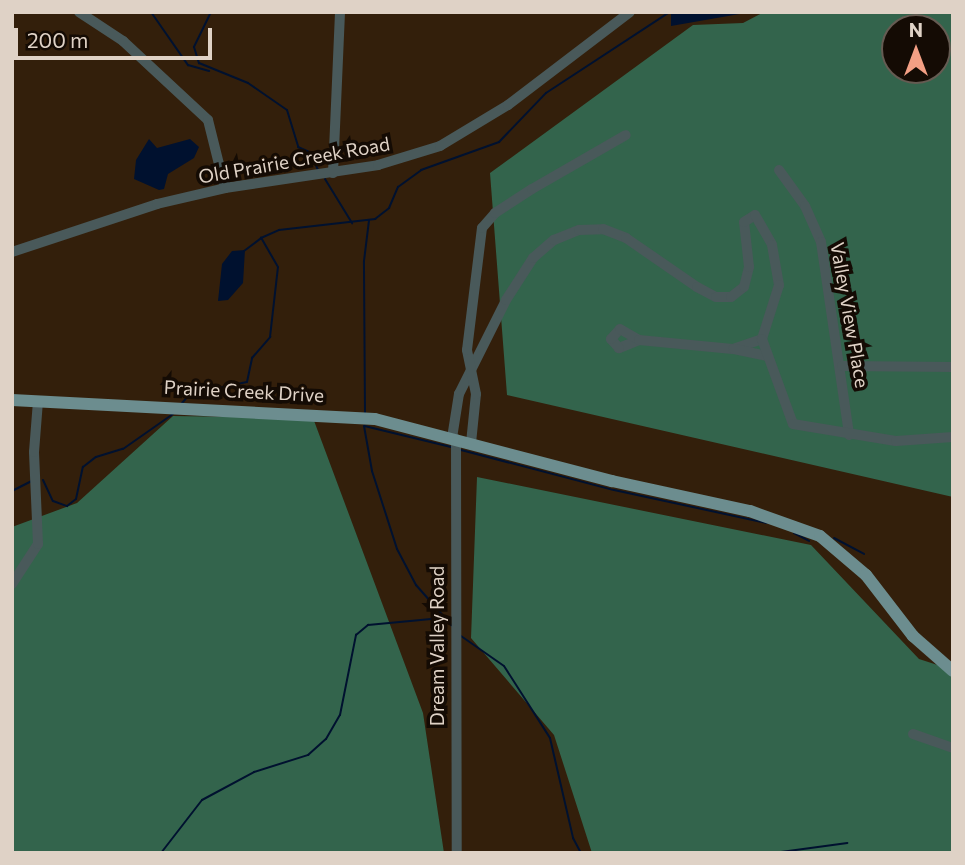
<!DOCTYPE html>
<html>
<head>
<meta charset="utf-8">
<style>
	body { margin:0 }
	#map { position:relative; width:965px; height:865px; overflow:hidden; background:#331f0b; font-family:Commissioner,sans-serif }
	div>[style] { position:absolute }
	.forest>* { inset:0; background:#33644c }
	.water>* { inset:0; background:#00112f }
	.stream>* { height:2px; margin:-1px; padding:0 1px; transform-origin:1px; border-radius:1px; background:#00112f }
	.minor>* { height:10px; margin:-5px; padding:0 5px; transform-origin:5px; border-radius:5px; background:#49595a }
	.major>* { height:12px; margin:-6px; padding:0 6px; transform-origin:6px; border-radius:6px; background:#6c8d8f }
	span { translate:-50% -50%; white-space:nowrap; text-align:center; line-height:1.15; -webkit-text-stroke:7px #140b04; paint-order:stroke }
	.street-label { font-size:19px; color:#dfd2c6 }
	.frame { position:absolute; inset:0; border:14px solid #dfd2c6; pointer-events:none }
	.north { position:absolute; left:881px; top:14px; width:70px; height:70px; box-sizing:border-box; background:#140b04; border:2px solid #655b52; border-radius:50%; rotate:0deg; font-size:19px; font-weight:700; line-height:28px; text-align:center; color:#dfd2c6 }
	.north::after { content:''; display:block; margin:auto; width:24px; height:32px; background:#f39f84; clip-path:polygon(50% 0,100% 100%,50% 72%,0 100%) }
	.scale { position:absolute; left:14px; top:28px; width:198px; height:32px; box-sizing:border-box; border:4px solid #dfd2c6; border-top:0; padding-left:9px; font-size:21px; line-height:24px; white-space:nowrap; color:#dfd2c6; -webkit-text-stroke:5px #140b04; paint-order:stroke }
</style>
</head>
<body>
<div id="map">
	<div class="forest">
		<i style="clip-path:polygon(evenodd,764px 12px,953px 12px,953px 497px,507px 395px,490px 173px,693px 25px,743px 23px,764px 12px,895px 28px,937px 28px,937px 70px,895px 70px,895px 28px)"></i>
		<i style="clip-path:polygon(173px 416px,313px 418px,423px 713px,444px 853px,12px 853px,12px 527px,77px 503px)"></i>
		<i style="clip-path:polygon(477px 477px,811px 545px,919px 659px,953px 670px,953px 853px,592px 853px,554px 735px,471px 638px)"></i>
	</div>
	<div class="water">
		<i style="clip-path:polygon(671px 12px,751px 12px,671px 26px)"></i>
		<i style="clip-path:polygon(149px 139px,157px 148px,190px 139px,199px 147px,194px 158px,168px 174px,164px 189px,159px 190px,134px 179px,136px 160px)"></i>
		<i style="clip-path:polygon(245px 250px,243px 283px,228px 300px,218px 301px,222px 264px,232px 251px)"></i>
	</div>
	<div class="stream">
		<i style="left:151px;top:12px;width:65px;rotate:55.1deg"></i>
		<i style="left:188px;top:65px;width:22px;rotate:16deg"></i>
		<i style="left:211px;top:12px;width:39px;rotate:116deg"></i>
		<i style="left:194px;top:47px;width:17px;rotate:73deg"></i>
		<i style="left:199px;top:63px;width:53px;rotate:22.2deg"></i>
		<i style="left:248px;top:83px;width:47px;rotate:34.7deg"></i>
		<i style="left:287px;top:110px;width:39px;rotate:73deg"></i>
		<i style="left:298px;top:147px;width:13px;rotate:23deg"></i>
		<i style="left:310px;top:152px;width:20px;rotate:66deg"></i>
		<i style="left:325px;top:179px;width:52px;rotate:58.5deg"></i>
		<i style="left:244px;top:251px;width:21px;rotate:-37deg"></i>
		<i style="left:182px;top:403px;width:12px;rotate:-48deg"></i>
		<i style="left:190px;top:394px;width:58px;rotate:-11.9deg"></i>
		<i style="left:247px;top:382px;width:25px;rotate:-78deg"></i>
		<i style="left:252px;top:358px;width:28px;rotate:-49deg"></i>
		<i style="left:270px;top:337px;width:70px;rotate:-83.5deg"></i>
		<i style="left:278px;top:267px;width:34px;rotate:-120deg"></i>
		<i style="left:261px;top:238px;width:20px;rotate:-24deg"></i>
		<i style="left:279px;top:230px;width:97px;rotate:-6.5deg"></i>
		<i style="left:375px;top:219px;width:18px;rotate:-38deg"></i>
		<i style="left:389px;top:208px;width:23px;rotate:-67deg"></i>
		<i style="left:398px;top:187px;width:29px;rotate:-36deg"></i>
		<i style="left:421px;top:170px;width:83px;rotate:-19.7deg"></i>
		<i style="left:499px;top:142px;width:68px;rotate:-46.2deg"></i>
		<i style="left:546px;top:93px;width:148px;rotate:-33.2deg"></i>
		<i style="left:365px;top:413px;width:152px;rotate:-90.4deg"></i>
		<i style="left:364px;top:261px;width:41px;rotate:-83deg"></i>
		<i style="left:451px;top:447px;width:89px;rotate:-166.4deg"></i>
		<i style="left:364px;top:426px;width:46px;rotate:79.9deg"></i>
		<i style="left:372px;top:471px;width:82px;rotate:72.2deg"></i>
		<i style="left:397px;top:549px;width:41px;rotate:62.2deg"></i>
		<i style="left:416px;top:585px;width:56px;rotate:48.6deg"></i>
		<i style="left:461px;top:450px;width:158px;rotate:14.7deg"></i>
		<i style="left:614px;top:490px;width:156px;rotate:12.2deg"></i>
		<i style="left:43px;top:480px;width:23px;rotate:65deg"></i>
		<i style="left:53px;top:501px;width:15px;rotate:20deg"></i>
		<i style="left:67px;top:506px;width:11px;rotate:-38deg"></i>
		<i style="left:76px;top:499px;width:33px;rotate:-78deg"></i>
		<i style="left:83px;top:467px;width:16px;rotate:-38deg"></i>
		<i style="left:96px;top:457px;width:28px;rotate:-17deg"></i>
		<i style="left:123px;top:449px;width:61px;rotate:-35deg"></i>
		<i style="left:12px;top:491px;width:22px;rotate:-27deg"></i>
		<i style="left:794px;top:533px;width:17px;rotate:28deg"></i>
		<i style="left:834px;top:538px;width:34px;rotate:28deg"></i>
		<i style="left:461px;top:636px;width:52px;rotate:34.9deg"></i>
		<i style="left:504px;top:666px;width:85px;rotate:57.4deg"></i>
		<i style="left:550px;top:738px;width:103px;rotate:77deg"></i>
		<i style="left:573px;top:838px;width:17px;rotate:62deg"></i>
		<i style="left:161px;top:853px;width:67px;rotate:-52.3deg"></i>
		<i style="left:202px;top:800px;width:59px;rotate:-28.3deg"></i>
		<i style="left:254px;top:772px;width:57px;rotate:-17.5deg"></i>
		<i style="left:308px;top:755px;width:24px;rotate:-42deg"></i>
		<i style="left:326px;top:739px;width:28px;rotate:-60deg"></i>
		<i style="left:340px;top:715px;width:82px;rotate:-78.7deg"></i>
		<i style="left:356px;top:635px;width:16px;rotate:-40deg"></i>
		<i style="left:368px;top:625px;width:74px;rotate:-5.4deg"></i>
		<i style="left:705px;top:853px;width:76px;rotate:-0.8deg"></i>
		<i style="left:781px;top:852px;width:67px;rotate:-7.8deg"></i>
	</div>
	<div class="minor">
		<i style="left:79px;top:12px;width:53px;rotate:33.4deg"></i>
		<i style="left:123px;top:41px;width:116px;rotate:42.9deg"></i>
		<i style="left:208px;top:120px;width:70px;rotate:76deg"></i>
		<i style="left:779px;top:170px;width:44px;rotate:54.2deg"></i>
		<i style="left:805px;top:206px;width:39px;rotate:66deg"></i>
		<i style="left:821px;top:242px;width:195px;rotate:81.7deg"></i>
		<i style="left:333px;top:173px;width:161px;rotate:-87.5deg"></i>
		<i style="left:12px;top:252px;width:153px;rotate:-18.3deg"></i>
		<i style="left:157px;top:204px;width:70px;rotate:-13.2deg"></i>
		<i style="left:225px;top:188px;width:155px;rotate:-8.5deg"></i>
		<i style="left:378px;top:165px;width:65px;rotate:-17deg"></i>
		<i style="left:440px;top:146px;width:79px;rotate:-31.1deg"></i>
		<i style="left:508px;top:105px;width:153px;rotate:-37.3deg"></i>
		<i style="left:639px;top:340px;width:22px;rotate:158deg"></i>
		<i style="left:619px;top:348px;width:12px;rotate:-132deg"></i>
		<i style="left:611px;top:339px;width:13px;rotate:-48deg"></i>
		<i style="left:620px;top:329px;width:22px;rotate:30deg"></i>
		<i style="left:639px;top:340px;width:94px;rotate:5.5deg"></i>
		<i style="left:733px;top:349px;width:31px;rotate:-19deg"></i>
		<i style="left:734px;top:349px;width:34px;rotate:12deg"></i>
		<i style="left:842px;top:366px;width:111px;rotate:0.5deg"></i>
		<i style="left:452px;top:438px;width:45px;rotate:-81deg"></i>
		<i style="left:459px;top:394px;width:105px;rotate:-63.4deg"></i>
		<i style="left:506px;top:300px;width:50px;rotate:-57.3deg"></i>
		<i style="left:533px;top:258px;width:28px;rotate:-41deg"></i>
		<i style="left:554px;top:240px;width:27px;rotate:-22deg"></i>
		<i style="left:579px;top:230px;width:24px;rotate:-2deg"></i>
		<i style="left:603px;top:229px;width:25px;rotate:21deg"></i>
		<i style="left:626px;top:238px;width:86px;rotate:34.6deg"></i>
		<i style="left:697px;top:287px;width:21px;rotate:28deg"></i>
		<i style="left:716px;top:297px;width:15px"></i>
		<i style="left:731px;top:297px;width:16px;rotate:-38deg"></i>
		<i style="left:744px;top:287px;width:21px;rotate:-76deg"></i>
		<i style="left:749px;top:267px;width:45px;rotate:-96.3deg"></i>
		<i style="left:744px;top:222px;width:13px;rotate:-32deg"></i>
		<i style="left:755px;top:215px;width:34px;rotate:60deg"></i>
		<i style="left:772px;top:245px;width:41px;rotate:80.1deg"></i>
		<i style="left:779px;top:285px;width:57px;rotate:107.5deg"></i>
		<i style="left:762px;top:339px;width:90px;rotate:70deg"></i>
		<i style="left:793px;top:424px;width:104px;rotate:9.4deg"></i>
		<i style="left:896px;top:441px;width:57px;rotate:-4deg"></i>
		<i style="left:456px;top:439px;width:414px;rotate:89.9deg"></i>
		<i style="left:471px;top:443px;width:49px;rotate:-84.2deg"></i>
		<i style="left:476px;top:394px;width:45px;rotate:-101.6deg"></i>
		<i style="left:467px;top:350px;width:123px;rotate:-83deg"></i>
		<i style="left:482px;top:228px;width:20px;rotate:-49deg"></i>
		<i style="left:495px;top:213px;width:44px;rotate:-33deg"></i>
		<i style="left:532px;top:189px;width:108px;rotate:-29.9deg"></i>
		<i style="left:12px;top:584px;width:48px;rotate:-57deg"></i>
		<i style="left:38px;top:544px;width:92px;rotate:-92.5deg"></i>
		<i style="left:34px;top:452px;width:51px;rotate:-85.5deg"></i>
		<i style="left:913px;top:734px;width:42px;rotate:19.3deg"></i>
	</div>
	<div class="major">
		<i style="left:12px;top:400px;width:363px;rotate:3deg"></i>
		<i style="left:375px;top:419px;width:245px;rotate:14.7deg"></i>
		<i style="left:612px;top:481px;width:141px;rotate:12.3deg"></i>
		<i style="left:750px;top:511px;width:74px;rotate:19.7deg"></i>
		<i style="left:820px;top:536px;width:60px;rotate:40.3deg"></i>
		<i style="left:866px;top:575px;width:77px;rotate:52.4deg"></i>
		<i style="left:913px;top:636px;width:53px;rotate:41.2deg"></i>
	</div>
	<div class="street-label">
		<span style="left:294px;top:160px;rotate:-10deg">Old Prairie Creek Road</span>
		<span style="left:850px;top:315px;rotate:80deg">Valley View Place</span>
		<span style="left:244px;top:391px;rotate:3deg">Prairie Creek Drive</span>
		<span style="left:437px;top:646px;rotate:-90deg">Dream Valley Road</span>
	</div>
	<div class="frame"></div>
	<div class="north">N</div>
	<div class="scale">200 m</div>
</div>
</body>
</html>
